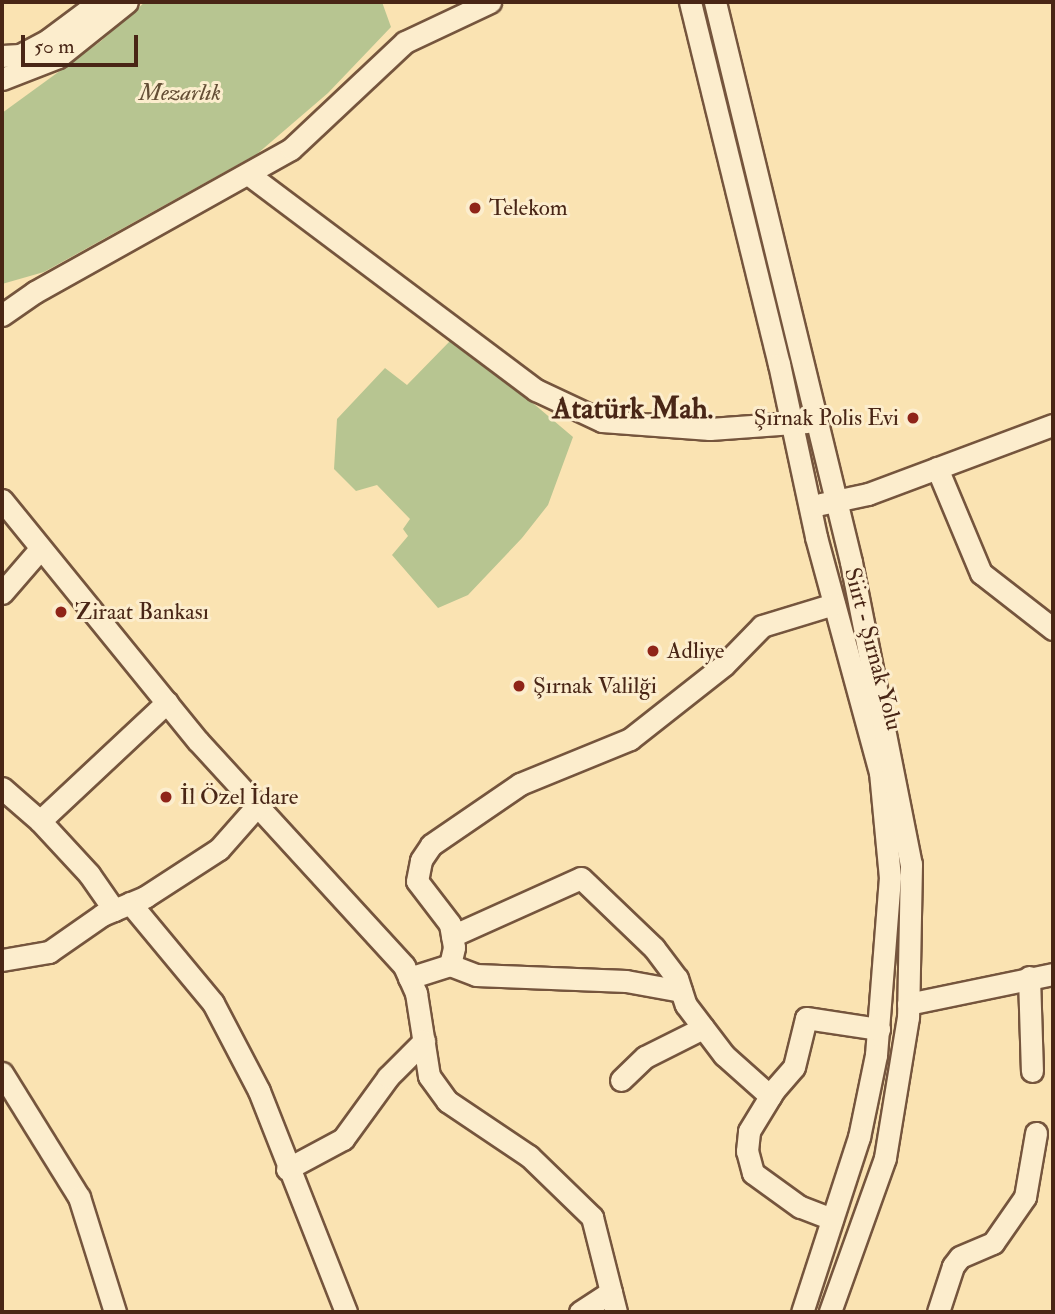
<!DOCTYPE html>
<html>
<head>
<meta charset="utf-8">
<style>
	body { margin:0 }
	#map { position:relative; width:1055px; height:1314px; overflow:hidden; background:#fae3b2; font-family:"IM FELL Double Pica",serif }
	div>[style] { position:absolute }
	.green>* { inset:0; background:#b7c591 }
	.roads { filter:drop-shadow(2px 0 #75553d) drop-shadow(-2px 0 #75553d) drop-shadow(0 2px #75553d) drop-shadow(0 -2px #75553d) }
	.minor>* { height:21px; margin:-10.5px; padding:0 10.5px; transform-origin:10.5px; border-radius:10.5px; background:#fcedcd }
	.dots>* { width:19px; height:19px; translate:-50% -50%; box-sizing:border-box; border:4px solid #fcedcd; border-radius:50% }
	span { translate:-50% -50%; white-space:nowrap; text-align:center; line-height:1.15; -webkit-text-stroke:6px #fcedcd; paint-order:stroke }
	.park-label { font-size:23px; color:#644e35; font-style:italic }
	.poi-label { font-size:23px; color:#492616 }
	.left { translate:0 -50%; text-align:left }
	.right { translate:-100% -50%; text-align:right }
	.street-label { font-size:23px; color:#492616 }
	.district-label { font-size:30px; color:#492616; font-weight:700 }
	.frame { position:absolute; inset:0; border:4px solid #492616; pointer-events:none }
	.scale { position:absolute; left:21px; top:35px; width:117px; height:32px; box-sizing:border-box; border:4px solid #492616; border-top:0; padding-left:9px; font-size:21px; line-height:24px; white-space:nowrap; color:#492616; -webkit-text-stroke:5px #fcedcd; paint-order:stroke }
</style>
</head>
<body>
<div id="map">
	<div class="green">
		<i style="clip-path:polygon(145px 2px,382px 2px,391px 27px,328px 93px,257px 154px,44px 272px,2px 284px,2px 113px,101px 41px)"></i>
		<i style="clip-path:polygon(450px 341px,488px 365px,573px 437px,548px 505px,522px 538px,468px 595px,438px 608px,392px 555px,408px 536px,403px 529px,410px 519px,377px 485px,356px 491px,334px 469px,337px 419px,385px 368px,407px 385px)"></i>
	</div>
	<div class="roads">
		<div class="minor">
			<i style="left:690px;top:2px;width:373px;rotate:76.2deg"></i>
			<i style="left:779px;top:364px;width:177px;rotate:77.9deg"></i>
			<i style="left:816px;top:537px;width:244px;rotate:74.8deg"></i>
			<i style="left:880px;top:772px;width:105px;rotate:84.6deg"></i>
			<i style="left:890px;top:877px;width:179px;rotate:94.5deg"></i>
			<i style="left:876px;top:1055px;width:84px;rotate:101.7deg"></i>
			<i style="left:859px;top:1137px;width:184px;rotate:108deg"></i>
			<i style="left:715px;top:2px;width:576px;rotate:76.35deg"></i>
			<i style="left:851px;top:562px;width:308px;rotate:78.8deg"></i>
			<i style="left:911px;top:864px;width:153px;rotate:91.1deg"></i>
			<i style="left:908px;top:1017px;width:143px;rotate:99.3deg"></i>
			<i style="left:885px;top:1158px;width:164px;rotate:109.7deg"></i>
			<i style="left:2px;top:56px;width:18px;rotate:-3deg"></i>
			<i style="left:20px;top:55px;width:32px;rotate:-28deg"></i>
			<i style="left:48px;top:40px;width:64px;rotate:-36.7deg"></i>
			<i style="left:2px;top:79px;width:60px;rotate:-21.4deg"></i>
			<i style="left:58px;top:57px;width:88px;rotate:-38.6deg"></i>
			<i style="left:248px;top:174px;width:360px;rotate:36.9deg"></i>
			<i style="left:536px;top:390px;width:73px;rotate:25.2deg"></i>
			<i style="left:602px;top:421px;width:108px;rotate:4.2deg"></i>
			<i style="left:710px;top:429px;width:97px;rotate:-4.1deg"></i>
			<i style="left:2px;top:315px;width:40px;rotate:-34.9deg"></i>
			<i style="left:35px;top:292px;width:293px;rotate:-29.2deg"></i>
			<i style="left:291px;top:149px;width:156px;rotate:-43.2deg"></i>
			<i style="left:405px;top:42px;width:94px;rotate:-25.2deg"></i>
			<i style="left:937px;top:468px;width:114px;rotate:67.3deg"></i>
			<i style="left:981px;top:573px;width:91px;rotate:37.9deg"></i>
			<i style="left:2px;top:500px;width:311px;rotate:50.9deg"></i>
			<i style="left:198px;top:741px;width:305px;rotate:47.5deg"></i>
			<i style="left:404px;top:966px;width:30px;rotate:66deg"></i>
			<i style="left:416px;top:993px;width:84px;rotate:81.1deg"></i>
			<i style="left:429px;top:1076px;width:31px;rotate:54deg"></i>
			<i style="left:447px;top:1101px;width:99px;rotate:33.9deg"></i>
			<i style="left:529px;top:1156px;width:88px;rotate:44.1deg"></i>
			<i style="left:592px;top:1217px;width:98px;rotate:75.8deg"></i>
			<i style="left:821px;top:504px;width:48px;rotate:-12deg"></i>
			<i style="left:868px;top:494px;width:197px;rotate:-20.5deg"></i>
			<i style="left:2px;top:593px;width:58px;rotate:-49.2deg"></i>
			<i style="left:2px;top:788px;width:50px;rotate:41deg"></i>
			<i style="left:40px;top:821px;width:72px;rotate:47.2deg"></i>
			<i style="left:89px;top:874px;width:44px;rotate:55.2deg"></i>
			<i style="left:40px;top:821px;width:174px;rotate:-43.1deg"></i>
			<i style="left:130px;top:903px;width:130px;rotate:50.3deg"></i>
			<i style="left:213px;top:1003px;width:99px;rotate:62.4deg"></i>
			<i style="left:259px;top:1091px;width:238px;rotate:68.5deg"></i>
			<i style="left:452px;top:936px;width:141px;rotate:-24.2deg"></i>
			<i style="left:581px;top:878px;width:101px;rotate:43.8deg"></i>
			<i style="left:654px;top:948px;width:38px;rotate:53deg"></i>
			<i style="left:677px;top:978px;width:28px;rotate:72deg"></i>
			<i style="left:686px;top:1005px;width:63px;rotate:52.8deg"></i>
			<i style="left:724px;top:1055px;width:62px;rotate:41.7deg"></i>
			<i style="left:2px;top:960px;width:48px;rotate:-9.7deg"></i>
			<i style="left:49px;top:952px;width:65px;rotate:-34.9deg"></i>
			<i style="left:102px;top:915px;width:47px;rotate:-22.7deg"></i>
			<i style="left:145px;top:897px;width:88px;rotate:-33deg"></i>
			<i style="left:219px;top:849px;width:56px;rotate:-48.6deg"></i>
			<i style="left:450px;top:965px;width:28px;rotate:21deg"></i>
			<i style="left:476px;top:975px;width:150px;rotate:2.3deg"></i>
			<i style="left:626px;top:981px;width:56px;rotate:10.3deg"></i>
			<i style="left:1029px;top:977px;width:94px;rotate:88.2deg"></i>
			<i style="left:409px;top:978px;width:43px;rotate:-17.6deg"></i>
			<i style="left:450px;top:965px;width:18px;rotate:-77deg"></i>
			<i style="left:454px;top:947px;width:23px;rotate:-100deg"></i>
			<i style="left:450px;top:924px;width:54px;rotate:-127.5deg"></i>
			<i style="left:417px;top:881px;width:21px;rotate:-79deg"></i>
			<i style="left:421px;top:860px;width:18px;rotate:-56deg"></i>
			<i style="left:431px;top:845px;width:108px;rotate:-34.4deg"></i>
			<i style="left:520px;top:784px;width:119px;rotate:-22.2deg"></i>
			<i style="left:630px;top:739px;width:120px;rotate:-38.2deg"></i>
			<i style="left:724px;top:665px;width:54px;rotate:-45.7deg"></i>
			<i style="left:762px;top:626px;width:75px;rotate:-17deg"></i>
			<i style="left:908px;top:1004px;width:148px;rotate:-11.7deg"></i>
			<i style="left:2px;top:1073px;width:146px;rotate:58.2deg"></i>
			<i style="left:79px;top:1197px;width:121px;rotate:72.6deg"></i>
			<i style="left:621px;top:1080px;width:33px;rotate:-44deg"></i>
			<i style="left:645px;top:1057px;width:65px;rotate:-26.6deg"></i>
			<i style="left:287px;top:1169px;width:64px;rotate:-28.2deg"></i>
			<i style="left:343px;top:1139px;width:77px;rotate:-54deg"></i>
			<i style="left:388px;top:1077px;width:51px;rotate:-45deg"></i>
			<i style="left:832px;top:1219px;width:34px;rotate:-159deg"></i>
			<i style="left:800px;top:1207px;width:58px;rotate:-144.1deg"></i>
			<i style="left:753px;top:1173px;width:23px;rotate:-105deg"></i>
			<i style="left:747px;top:1151px;width:20px;rotate:-84deg"></i>
			<i style="left:749px;top:1131px;width:48px;rotate:-58.6deg"></i>
			<i style="left:774px;top:1090px;width:30px;rotate:-49deg"></i>
			<i style="left:794px;top:1067px;width:50px;rotate:-76.2deg"></i>
			<i style="left:806px;top:1018px;width:74px;rotate:8.6deg"></i>
			<i style="left:580px;top:1312px;width:37px;rotate:-33deg"></i>
			<i style="left:938px;top:1312px;width:48px;rotate:-71.9deg"></i>
			<i style="left:953px;top:1266px;width:11px;rotate:-52deg"></i>
			<i style="left:960px;top:1257px;width:36px;rotate:-23deg"></i>
			<i style="left:993px;top:1243px;width:56px;rotate:-55.2deg"></i>
			<i style="left:1025px;top:1197px;width:65px;rotate:-80.2deg"></i>
		</div>
	</div>
	<div class="dots">
		<i style="left:475px;top:208px;background:#8f2418"></i>
		<i style="left:913px;top:418px;background:#8f2418"></i>
		<i style="left:61px;top:612px;background:#8f2418"></i>
		<i style="left:653px;top:651px;background:#8f2418"></i>
		<i style="left:519px;top:686px;background:#8f2418"></i>
		<i style="left:166px;top:797px;background:#8f2418"></i>
	</div>
	<div class="park-label">
		<span style="left:180px;top:93px">Mezarlık</span>
	</div>
	<div class="poi-label">
		<span class="left" style="left:489px;top:208px">Telekom</span>
		<span class="right" style="left:899px;top:418px">Şırnak Polis Evi</span>
		<span class="left" style="left:75px;top:612px">Ziraat Bankası</span>
		<span class="left" style="left:667px;top:651px">Adliye</span>
		<span class="left" style="left:533px;top:686px">Şırnak Valilği</span>
		<span class="left" style="left:180px;top:797px">İl Özel İdare</span>
	</div>
	<div class="street-label">
		<span style="left:873px;top:649px;rotate:75deg">Siirt - Şırnak Yolu</span>
	</div>
	<div class="district-label">
		<span style="left:633px;top:409px">Atatürk Mah.</span>
	</div>
	<div class="frame"></div>
	<div class="scale">50 m</div>
</div>
</body>
</html>
